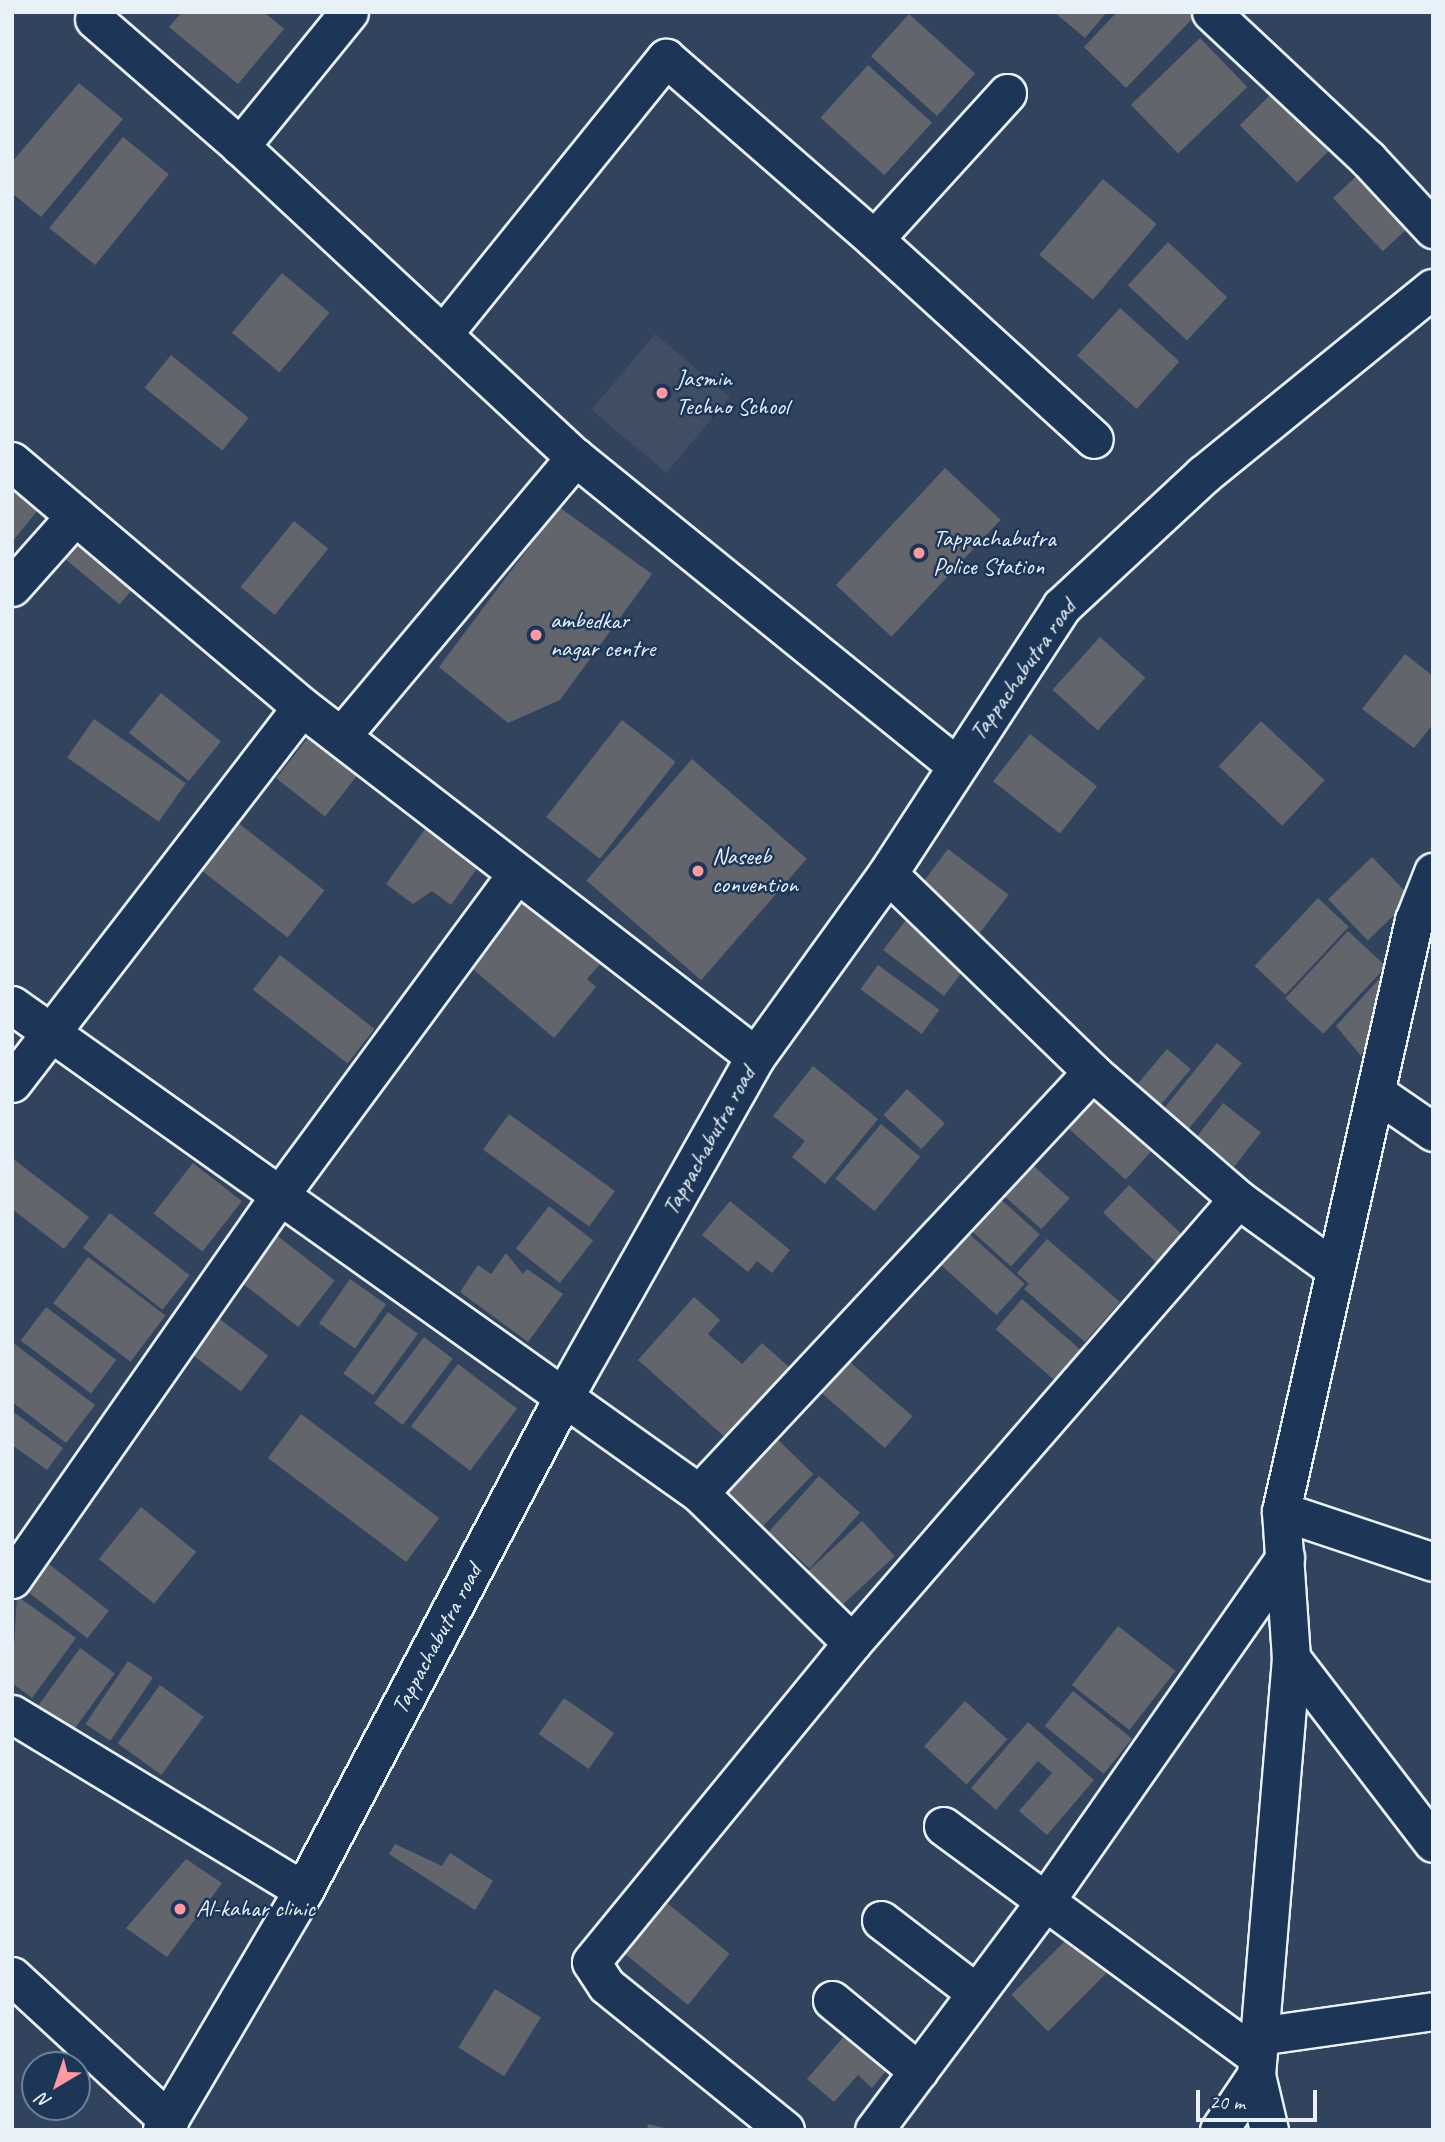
<!DOCTYPE html>
<html>
<head>
<meta charset="utf-8">
<style>
	body { margin:0 }
	#map { position:relative; width:1445px; height:2142px; overflow:hidden; background:#32435e; font-family:Caveat,sans-serif }
	div>[style] { position:absolute }
	.built>* { inset:0; background:#414d62; transform-origin:0 0 }
	.building>* { inset:0; background:#63656d; transform-origin:0 0 }
	.roads { filter:drop-shadow(2px 0 #e8f1f8) drop-shadow(-2px 0 #e8f1f8) drop-shadow(0 2px #e8f1f8) drop-shadow(0 -2px #e8f1f8) }
	.street>* { height:37px; margin:-18.5px; padding:0 18.5px; transform-origin:18.5px; border-radius:18.5px; background:#1d3557 }
	.secondary>* { height:38px; margin:-19px; padding:0 19px; transform-origin:19px; border-radius:19px; background:#1d3557 }
	.dots>* { width:19px; height:19px; translate:-50% -50%; box-sizing:border-box; border:4px solid #1d3557; border-radius:50% }
	span { translate:-50% -50%; white-space:nowrap; text-align:center; line-height:1.15; -webkit-text-stroke:5px #1d3557; paint-order:stroke }
	.poi-label { font-size:24px; color:#e8f1f8 }
	.left { translate:0 -50%; text-align:left }
	.street-label { font-size:24px; color:#e8f1f8 }
	.frame { position:absolute; inset:0; border:14px solid #e8f1f8; pointer-events:none }
	.north { position:absolute; left:21px; top:2051px; width:70px; height:70px; box-sizing:border-box; background:#1d3557; border:2px solid #6e8097; border-radius:50%; rotate:219deg; font-size:19px; font-weight:700; line-height:28px; text-align:center; color:#e8f1f8 }
	.north::after { content:''; display:block; margin:auto; width:24px; height:32px; background:#ff9aa2; clip-path:polygon(50% 0,100% 100%,50% 72%,0 100%) }
	.scale { position:absolute; left:1196px; top:2090px; width:121px; height:32px; box-sizing:border-box; border:4px solid #e8f1f8; border-top:0; padding-left:9px; font-size:21px; line-height:24px; white-space:nowrap; color:#e8f1f8; -webkit-text-stroke:5px #1d3557; paint-order:stroke }
</style>
</head>
<body>
<div id="map">
	<div class="built">
		<i style="left:655px;top:334px;width:98px;height:99px;rotate:40deg"></i>
	</div>
	<div class="building">
		<i style="clip-path:polygon(182px 12px,264px 12px,284px 29px,238px 84px,169px 27px)"></i>
		<i style="clip-path:polygon(1054px 12px,1107px 12px,1085px 38px)"></i>
		<i style="clip-path:polygon(1117px 12px,1189px 12px,1194px 17px,1126px 88px,1084px 47px)"></i>
		<i style="left:909px;top:14px;width:89px;height:57px;rotate:42deg"></i>
		<i style="left:1200px;top:38px;width:68px;height:96px;rotate:46deg"></i>
		<i style="left:868px;top:65px;width:86px;height:71px;rotate:42deg"></i>
		<i style="clip-path:polygon(79px 83px,123px 119px,41px 217px,12px 193px,12px 162px)"></i>
		<i style="left:1278px;top:87px;width:81px;height:54px;rotate:45deg"></i>
		<i style="left:123px;top:137px;width:59px;height:117px;rotate:39deg"></i>
		<i style="left:1363px;top:170px;width:73px;height:41px;rotate:47deg"></i>
		<i style="left:1103px;top:179px;width:70px;height:99px;rotate:40deg"></i>
		<i style="left:1168px;top:242px;width:81px;height:59px;rotate:43deg"></i>
		<i style="left:282px;top:273px;width:62px;height:78px;rotate:40deg"></i>
		<i style="left:1120px;top:308px;width:80px;height:64px;rotate:42deg"></i>
		<i style="left:171px;top:355px;width:100px;height:42px;rotate:39deg"></i>
		<i style="left:945px;top:468px;width:76px;height:160px;rotate:43deg"></i>
		<i style="clip-path:polygon(12px 474px,46px 500px,12px 542px)"></i>
		<i style="clip-path:polygon(559px 507px,652px 574px,560px 700px,508px 723px,439px 667px)"></i>
		<i style="left:294px;top:521px;width:44px;height:85px;rotate:39deg"></i>
		<i style="left:85px;top:526px;width:77px;height:38px;rotate:40deg"></i>
		<i style="left:1100px;top:637px;width:61px;height:71px;rotate:42deg"></i>
		<i style="clip-path:polygon(1405px 654px,1433px 676px,1433px 724px,1414px 748px,1362px 709px)"></i>
		<i style="left:161px;top:693px;width:77px;height:51px;rotate:39deg"></i>
		<i style="left:94px;top:719px;width:112px;height:47px;rotate:35deg"></i>
		<i style="left:622px;top:720px;width:68px;height:123px;rotate:38deg"></i>
		<i style="left:1261px;top:721px;width:87px;height:62px;rotate:43deg"></i>
		<i style="left:1030px;top:734px;width:85px;height:60px;rotate:38deg"></i>
		<i style="left:310px;top:735px;width:62px;height:55px;rotate:38deg"></i>
		<i style="left:692px;top:759px;width:152px;height:161px;rotate:41deg"></i>
		<i style="left:237px;top:822px;width:111px;height:60px;rotate:38deg"></i>
		<i style="clip-path:polygon(425px 829px,478px 867px,451px 905px,432px 891px,413px 904px,386px 884px)"></i>
		<i style="left:948px;top:849px;width:76px;height:54px;rotate:37deg"></i>
		<i style="left:1372px;top:857px;width:57px;height:61px;rotate:46deg"></i>
		<i style="clip-path:polygon(525px 898px,602px 962px,587px 979px,596px 987px,554px 1038px,468px 965px)"></i>
		<i style="left:1318px;top:898px;width:42px;height:93px;rotate:43deg"></i>
		<i style="clip-path:polygon(913px 911px,966px 967px,944px 996px,883px 950px)"></i>
		<i style="left:1348px;top:931px;width:52px;height:92px;rotate:43deg"></i>
		<i style="left:280px;top:955px;width:120px;height:44px;rotate:38deg"></i>
		<i style="left:878px;top:965px;width:76px;height:30px;rotate:36deg"></i>
		<i style="clip-path:polygon(1380px 978px,1394px 983px,1361px 1056px,1336px 1026px)"></i>
		<i style="left:1217px;top:1043px;width:32px;height:87px;rotate:39deg"></i>
		<i style="left:1167px;top:1049px;width:31px;height:49px;rotate:40deg"></i>
		<i style="clip-path:polygon(813px 1066px,878px 1119px,825px 1184px,792px 1157px,805px 1141px,773px 1116px)"></i>
		<i style="left:1093px;top:1083px;width:89px;height:50px;rotate:42deg"></i>
		<i style="left:907px;top:1089px;width:51px;height:35px;rotate:42deg"></i>
		<i style="left:1223px;top:1103px;width:48px;height:43px;rotate:38deg"></i>
		<i style="left:509px;top:1114px;width:131px;height:44px;rotate:36deg"></i>
		<i style="left:881px;top:1124px;width:51px;height:71px;rotate:40deg"></i>
		<i style="clip-path:polygon(12px 1158px,89px 1217px,64px 1249px,12px 1209px)"></i>
		<i style="left:1025px;top:1158px;width:60px;height:42px;rotate:42deg"></i>
		<i style="left:193px;top:1163px;width:62px;height:64px;rotate:38deg"></i>
		<i style="left:1129px;top:1185px;width:74px;height:38px;rotate:43deg"></i>
		<i style="left:996px;top:1195px;width:59px;height:43px;rotate:42deg"></i>
		<i style="clip-path:polygon(730px 1201px,790px 1250px,772px 1273px,757px 1261px,748px 1272px,702px 1235px)"></i>
		<i style="left:549px;top:1206px;width:56px;height:54px;rotate:38deg"></i>
		<i style="left:110px;top:1213px;width:101px;height:44px;rotate:38deg"></i>
		<i style="left:270px;top:1230px;width:82px;height:59px;rotate:38deg"></i>
		<i style="left:966px;top:1231px;width:79px;height:42px;rotate:42deg"></i>
		<i style="clip-path:polygon(1047px 1239px,1120px 1302px,1085px 1342px,1024px 1289px,1029px 1284px,1017px 1273px)"></i>
		<i style="clip-path:polygon(506px 1253px,523px 1274px,527px 1269px,563px 1294px,528px 1342px,460px 1292px,478px 1265px,491px 1274px)"></i>
		<i style="left:88px;top:1257px;width:97px;height:58px;rotate:37deg"></i>
		<i style="left:350px;top:1279px;width:44px;height:54px;rotate:35deg"></i>
		<i style="clip-path:polygon(694px 1297px,720px 1320px,708px 1334px,742px 1364px,762px 1343px,790px 1368px,727px 1439px,638px 1360px)"></i>
		<i style="left:1022px;top:1299px;width:79px;height:40px;rotate:41deg"></i>
		<i style="left:46px;top:1307px;width:88px;height:42px;rotate:37deg"></i>
		<i style="left:388px;top:1312px;width:37px;height:76px;rotate:36deg"></i>
		<i style="left:213px;top:1314px;width:69px;height:45px;rotate:37deg"></i>
		<i style="left:424px;top:1337px;width:36px;height:83px;rotate:37deg"></i>
		<i style="clip-path:polygon(12px 1342px,95px 1405px,66px 1443px,12px 1402px)"></i>
		<i style="left:843px;top:1356px;width:92px;height:42px;rotate:41deg"></i>
		<i style="left:458px;top:1364px;width:74px;height:78px;rotate:37deg"></i>
		<i style="clip-path:polygon(12px 1411px,63px 1448px,47px 1470px,12px 1445px)"></i>
		<i style="left:301px;top:1414px;width:173px;height:55px;rotate:37deg"></i>
		<i style="left:773px;top:1435px;width:56px;height:72px;rotate:44deg"></i>
		<i style="left:819px;top:1476px;width:55px;height:75px;rotate:42deg"></i>
		<i style="left:141px;top:1507px;width:71px;height:67px;rotate:39deg"></i>
		<i style="left:862px;top:1521px;width:48px;height:73px;rotate:47deg"></i>
		<i style="left:49px;top:1564px;width:76px;height:35px;rotate:38deg"></i>
		<i style="clip-path:polygon(17px 1596px,76px 1638px,32px 1698px,12px 1683px)"></i>
		<i style="left:1118px;top:1626px;width:73px;height:75px;rotate:38deg"></i>
		<i style="left:80px;top:1648px;width:43px;height:71px;rotate:36deg"></i>
		<i style="left:128px;top:1661px;width:30px;height:76px;rotate:34deg"></i>
		<i style="left:160px;top:1685px;width:54px;height:72px;rotate:36deg"></i>
		<i style="left:1073px;top:1691px;width:76px;height:45px;rotate:39deg"></i>
		<i style="left:564px;top:1698px;width:61px;height:44px;rotate:35deg"></i>
		<i style="left:965px;top:1701px;width:57px;height:61px;rotate:42deg"></i>
		<i style="clip-path:polygon(1028px 1722px,1094px 1780px,1047px 1835px,1019px 1811px,1052px 1773px,1038px 1761px,996px 1810px,971px 1788px)"></i>
		<i style="clip-path:polygon(395px 1844px,442px 1866px,450px 1853px,493px 1881px,475px 1910px,389px 1854px)"></i>
		<i style="clip-path:polygon(186px 1859px,222px 1883px,167px 1957px,126px 1928px)"></i>
		<i style="left:662px;top:1899px;width:87px;height:66px;rotate:39deg"></i>
		<i style="left:1070px;top:1936px;width:52px;height:83px;rotate:45deg"></i>
		<i style="left:495px;top:1989px;width:54px;height:69px;rotate:32deg"></i>
		<i style="clip-path:polygon(853px 2026px,894px 2061px,872px 2088px,858px 2075px,834px 2102px,807px 2079px)"></i>
		<i style="clip-path:polygon(648px 2124px,668px 2129px,668px 2130px,647px 2130px)"></i>
	</div>
	<div class="roads">
		<div class="street">
			<i style="left:349px;top:12px;width:173px;rotate:129.1deg"></i>
			<i style="left:240px;top:146px;width:457px;rotate:42.9deg"></i>
			<i style="left:575px;top:457px;width:491px;rotate:39deg"></i>
			<i style="left:1211px;top:12px;width:215px;rotate:43.1deg"></i>
			<i style="left:1368px;top:159px;width:96px;rotate:47.1deg"></i>
			<i style="left:94px;top:19px;width:194px;rotate:41deg"></i>
			<i style="left:1007px;top:93px;width:197px;rotate:132.3deg"></i>
			<i style="left:874px;top:239px;width:297px;rotate:42.3deg"></i>
			<i style="left:443px;top:334px;width:355px;rotate:-51.1deg"></i>
			<i style="left:666px;top:58px;width:276px;rotate:41deg"></i>
			<i style="left:12px;top:587px;width:96px;rotate:-48.4deg"></i>
			<i style="left:342px;top:735px;width:363px;rotate:-50deg"></i>
			<i style="left:888px;top:874px;width:284px;rotate:44.1deg"></i>
			<i style="left:1092px;top:1072px;width:194px;rotate:41deg"></i>
			<i style="left:1238px;top:1199px;width:116px;rotate:35.9deg"></i>
			<i style="left:12px;top:1005px;width:843px;rotate:35.39deg"></i>
			<i style="left:699px;top:1493px;width:214px;rotate:44.4deg"></i>
			<i style="left:852px;top:1643px;width:588px;rotate:-49deg"></i>
			<i style="left:12px;top:1083px;width:475px;rotate:-52.4deg"></i>
			<i style="left:1378px;top:1094px;width:67px;rotate:34.6deg"></i>
			<i style="left:699px;top:1493px;width:576px;rotate:-46.97deg"></i>
			<i style="left:1281px;top:1511px;width:160px;rotate:18.5deg"></i>
			<i style="left:12px;top:1579px;width:467px;rotate:-55.1deg"></i>
			<i style="left:279px;top:1196px;width:401px;rotate:-53.6deg"></i>
			<i style="left:1291px;top:1658px;width:233px;rotate:52.5deg"></i>
			<i style="left:12px;top:1714px;width:341px;rotate:31.2deg"></i>
			<i style="left:943px;top:1826px;width:390px;rotate:36.3deg"></i>
			<i style="left:881px;top:1920px;width:120px;rotate:37.5deg"></i>
			<i style="left:12px;top:1976px;width:214px;rotate:42.7deg"></i>
			<i style="left:832px;top:2000px;width:112px;rotate:39.5deg"></i>
			<i style="left:1258px;top:2036px;width:177px;rotate:-8.1deg"></i>
			<i style="left:785px;top:2130px;width:230px;rotate:-141deg"></i>
			<i style="left:606px;top:1985px;width:27px;rotate:-123deg"></i>
			<i style="left:591px;top:1962px;width:412px;rotate:-50.7deg"></i>
			<i style="left:874px;top:2130px;width:287px;rotate:-53.2deg"></i>
			<i style="left:1046px;top:1900px;width:418px;rotate:-55.1deg"></i>
			<i style="left:1219px;top:2130px;width:66px;rotate:-56.1deg"></i>
			<i style="left:1269px;top:2130px;width:57px;rotate:-103.3deg"></i>
			<i style="left:1256px;top:2075px;width:418px;rotate:-85.2deg"></i>
			<i style="left:1291px;top:1658px;width:147px;rotate:-93.9deg"></i>
			<i style="left:1281px;top:1511px;width:606px;rotate:-77.32deg"></i>
			<i style="left:1414px;top:920px;width:52px;rotate:-68.4deg"></i>
		</div>
		<div class="secondary">
			<i style="left:12px;top:462px;width:380px;rotate:40.2deg"></i>
			<i style="left:302px;top:707px;width:573px;rotate:37.63deg"></i>
			<i style="left:163px;top:2130px;width:277px;rotate:-59.5deg"></i>
			<i style="left:304px;top:1891px;width:554px;rotate:-62.23deg"></i>
			<i style="left:562px;top:1401px;width:395px;rotate:-60.6deg"></i>
			<i style="left:756px;top:1057px;width:226px;rotate:-54.2deg"></i>
			<i style="left:888px;top:874px;width:319px;rotate:-56.9deg"></i>
			<i style="left:1062px;top:607px;width:194px;rotate:-42.9deg"></i>
			<i style="left:1204px;top:475px;width:295px;rotate:-39.1deg"></i>
		</div>
	</div>
	<div class="dots">
		<i style="left:662px;top:393px;background:#ff9aa2"></i>
		<i style="left:919px;top:553px;background:#ff9aa2"></i>
		<i style="left:536px;top:635px;background:#ff9aa2"></i>
		<i style="left:698px;top:871px;background:#ff9aa2"></i>
		<i style="left:180px;top:1909px;background:#ff9aa2"></i>
	</div>
	<div class="poi-label">
		<span class="left" style="left:676px;top:393px">Jasmin<br>Techno School</span>
		<span class="left" style="left:933px;top:553px">Tappachabutra<br>Police Station</span>
		<span class="left" style="left:550px;top:635px">ambedkar<br>nagar centre</span>
		<span class="left" style="left:712px;top:871px">Naseeb<br>convention</span>
		<span class="left" style="left:196px;top:1909px">Al-kahar clinic</span>
	</div>
	<div class="street-label">
		<span style="left:1023px;top:670px;rotate:-55deg">Tappachabutra road</span>
		<span style="left:709px;top:1141px;rotate:-61deg">Tappachabutra road</span>
		<span style="left:437px;top:1639px;rotate:-62deg">Tappachabutra road</span>
	</div>
	<div class="frame"></div>
	<div class="north">N</div>
	<div class="scale">20 m</div>
</div>
</body>
</html>
